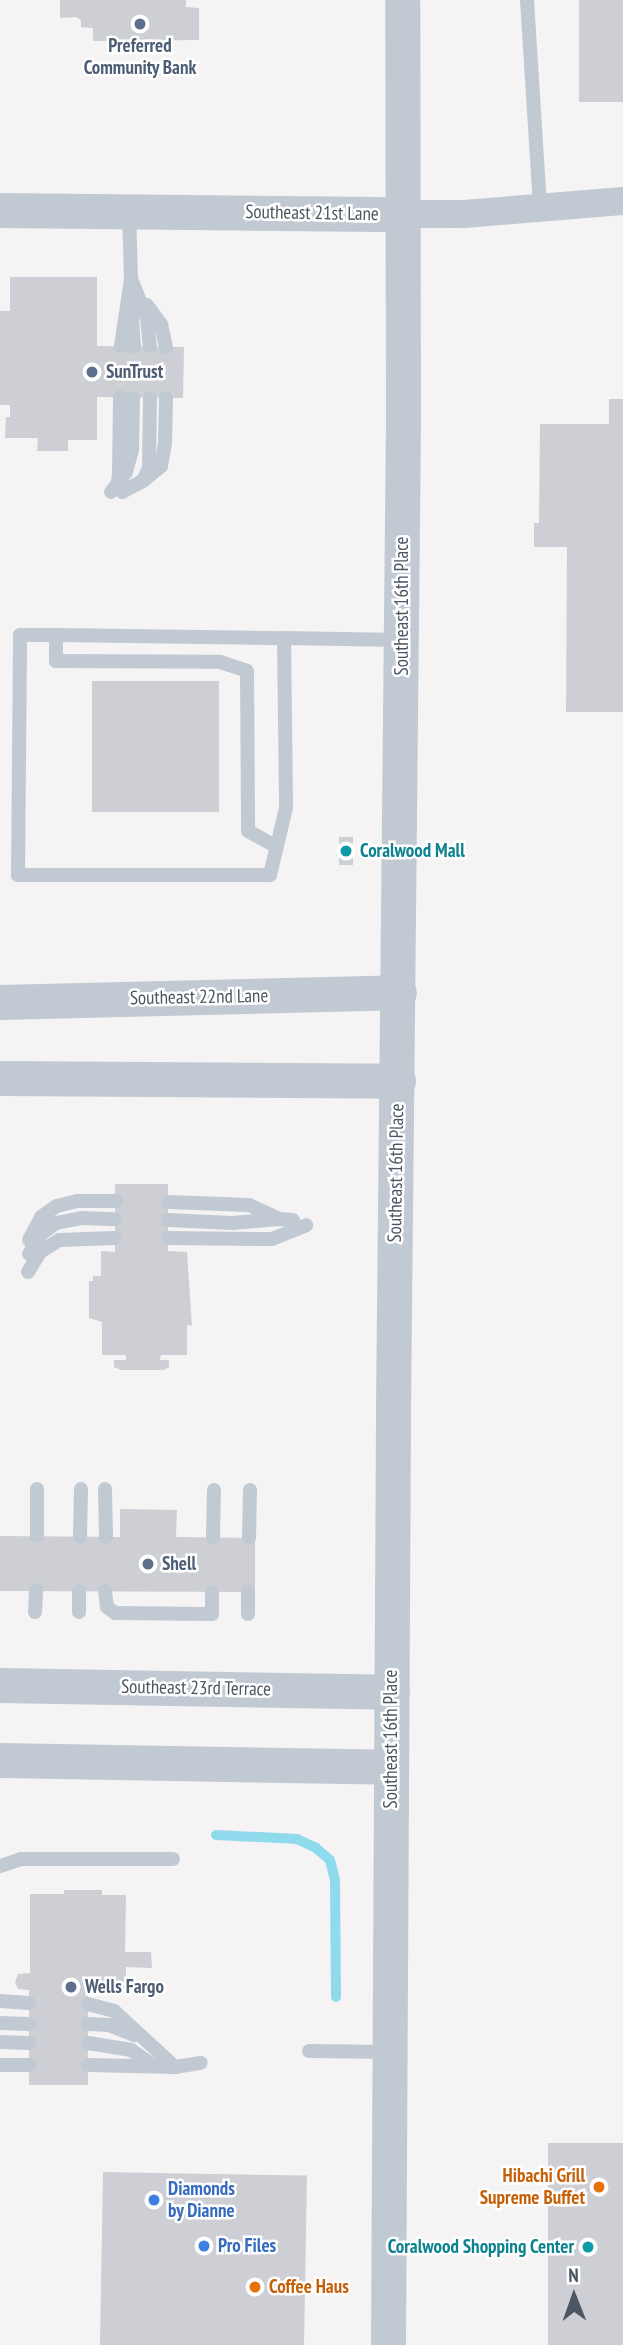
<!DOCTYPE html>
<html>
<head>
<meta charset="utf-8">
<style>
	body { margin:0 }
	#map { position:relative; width:623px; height:2345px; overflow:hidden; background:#f5f3f3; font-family:"PT Sans Narrow",sans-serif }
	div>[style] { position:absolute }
	.stream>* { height:10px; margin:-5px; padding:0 5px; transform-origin:5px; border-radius:5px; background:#90daee }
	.building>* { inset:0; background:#cdcfd5; transform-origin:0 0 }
	.service>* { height:14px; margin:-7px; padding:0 7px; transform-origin:7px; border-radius:7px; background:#c1cad2 }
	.minor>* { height:28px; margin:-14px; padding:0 14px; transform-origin:14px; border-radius:14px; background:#c1cad2 }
	.tertiary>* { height:35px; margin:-17.5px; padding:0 17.5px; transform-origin:17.5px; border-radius:17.5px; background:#c1cad2 }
	.dots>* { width:19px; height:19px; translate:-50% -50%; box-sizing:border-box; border:4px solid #fff; border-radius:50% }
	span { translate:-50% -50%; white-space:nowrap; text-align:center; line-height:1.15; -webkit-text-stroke:5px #fff; paint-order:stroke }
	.service-label { font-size:19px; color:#4e5e75; font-weight:700 }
	.left { translate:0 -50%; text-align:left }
	.street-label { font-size:19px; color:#4a5661 }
	.culture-label { font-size:19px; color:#0d838f; font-weight:700 }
	.right { translate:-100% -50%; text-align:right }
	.food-label { font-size:19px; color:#c56008; font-weight:700 }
	.shop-label { font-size:19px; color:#366cbe; font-weight:700 }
	.north { position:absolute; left:539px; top:2261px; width:70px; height:70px; -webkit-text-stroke:5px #fff; paint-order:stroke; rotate:359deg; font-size:19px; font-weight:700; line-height:28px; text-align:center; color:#4a5661 }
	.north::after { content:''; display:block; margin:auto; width:24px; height:32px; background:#4a5661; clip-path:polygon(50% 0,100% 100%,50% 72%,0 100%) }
</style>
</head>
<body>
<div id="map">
	<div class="stream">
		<i style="left:216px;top:1835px;width:81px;rotate:2.8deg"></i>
		<i style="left:297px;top:1839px;width:21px;rotate:25deg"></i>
		<i style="left:316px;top:1848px;width:18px;rotate:41deg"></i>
		<i style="left:330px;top:1860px;width:21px;rotate:76deg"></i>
		<i style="left:335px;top:1880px;width:117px;rotate:89.5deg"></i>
	</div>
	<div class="building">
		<i style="clip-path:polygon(60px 0,186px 0,186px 7px,199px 8px,199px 40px,93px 41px,93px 28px,81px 27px,81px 20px,76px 17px,60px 18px)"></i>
		<i style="left:579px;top:0;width:44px;height:102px"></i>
		<i style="clip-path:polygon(10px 277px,97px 277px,97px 346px,184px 347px,183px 398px,97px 397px,97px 440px,68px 440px,68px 451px,37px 451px,38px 438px,5px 438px,6px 417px,10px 417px,10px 405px,0 405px,0 311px,10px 311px)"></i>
		<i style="clip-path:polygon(609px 399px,623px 399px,623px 712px,566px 712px,567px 547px,534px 547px,534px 523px,539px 523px,540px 424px,609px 424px)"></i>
		<i style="left:92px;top:681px;width:127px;height:131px"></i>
		<i style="left:339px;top:837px;width:14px;height:28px"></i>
		<i style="clip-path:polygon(115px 1184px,168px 1184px,168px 1251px,187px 1252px,192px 1326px,187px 1325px,187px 1355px,161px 1355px,160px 1360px,169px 1360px,169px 1367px,164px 1370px,121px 1370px,114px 1367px,114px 1360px,126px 1360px,126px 1355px,102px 1355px,102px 1322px,89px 1318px,89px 1281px,93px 1281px,93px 1276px,101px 1276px,101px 1251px,115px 1252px)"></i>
		<i style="clip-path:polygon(120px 1509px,177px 1510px,176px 1537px,255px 1538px,255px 1592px,0 1591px,0 1536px,120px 1537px)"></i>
		<i style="clip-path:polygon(64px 1890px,102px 1890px,102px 1895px,126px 1895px,125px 1952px,151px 1952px,152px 1968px,126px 1967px,126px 1993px,88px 1993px,88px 2085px,29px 2085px,29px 1990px,18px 1989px,15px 1982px,18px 1974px,30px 1973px,30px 1894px,64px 1894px)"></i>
		<i style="left:623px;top:2143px;width:202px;height:75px;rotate:90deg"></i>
		<i style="left:103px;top:2172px;width:204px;height:173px;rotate:1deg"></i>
	</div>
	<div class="service">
		<i style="left:527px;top:0;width:208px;rotate:86.4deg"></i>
		<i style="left:132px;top:281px;width:41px;rotate:68.5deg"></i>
		<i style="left:147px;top:319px;width:27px;rotate:84deg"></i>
		<i style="left:147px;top:305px;width:24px;rotate:54deg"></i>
		<i style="left:161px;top:324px;width:24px;rotate:78deg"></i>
		<i style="left:131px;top:306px;width:41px;rotate:85.8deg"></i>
		<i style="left:121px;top:346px;width:68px;rotate:-81.5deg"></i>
		<i style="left:131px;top:279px;width:67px;rotate:-91.7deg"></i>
		<i style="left:121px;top:479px;width:9px;rotate:-54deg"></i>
		<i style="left:126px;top:472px;width:24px;rotate:-75deg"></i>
		<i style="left:132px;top:449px;width:51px;rotate:-88.9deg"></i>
		<i style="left:144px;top:480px;width:22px;rotate:-39deg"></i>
		<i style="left:161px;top:466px;width:23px;rotate:-80deg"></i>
		<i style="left:165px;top:443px;width:45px;rotate:-88.7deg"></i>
		<i style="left:111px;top:492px;width:11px;rotate:-52deg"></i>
		<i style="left:118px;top:483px;width:10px;rotate:-84deg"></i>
		<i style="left:119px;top:473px;width:76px;rotate:-89.2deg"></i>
		<i style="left:122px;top:492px;width:24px;rotate:-28deg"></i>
		<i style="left:143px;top:481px;width:14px;rotate:-65deg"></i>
		<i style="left:149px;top:468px;width:70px;rotate:-89.2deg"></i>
		<i style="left:56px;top:635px;width:26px;rotate:90deg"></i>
		<i style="left:56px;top:661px;width:164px;rotate:0.3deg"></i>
		<i style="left:220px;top:662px;width:28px;rotate:18deg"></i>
		<i style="left:247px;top:671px;width:160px;rotate:89.6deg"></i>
		<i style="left:248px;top:831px;width:33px;rotate:29deg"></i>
		<i style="left:284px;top:638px;width:170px;rotate:89.3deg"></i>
		<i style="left:286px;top:808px;width:69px;rotate:103.4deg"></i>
		<i style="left:270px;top:875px;width:252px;rotate:180deg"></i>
		<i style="left:18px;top:875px;width:240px;rotate:-89.5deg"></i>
		<i style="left:20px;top:635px;width:36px"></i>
		<i style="left:56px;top:635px;width:228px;rotate:0.8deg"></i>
		<i style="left:284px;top:638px;width:116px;rotate:1deg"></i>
		<i style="left:168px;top:1202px;width:81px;rotate:2.1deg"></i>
		<i style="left:249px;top:1205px;width:33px;rotate:25deg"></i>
		<i style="left:279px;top:1219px;width:14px;rotate:4deg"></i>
		<i style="left:168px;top:1220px;width:64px;rotate:2.7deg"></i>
		<i style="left:232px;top:1223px;width:47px;rotate:-4.9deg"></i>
		<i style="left:168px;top:1238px;width:104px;rotate:0.6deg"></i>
		<i style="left:272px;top:1239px;width:37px;rotate:-22deg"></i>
		<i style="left:29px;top:1240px;width:26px;rotate:-62deg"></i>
		<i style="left:41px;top:1217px;width:19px;rotate:-35deg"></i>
		<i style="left:57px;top:1206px;width:21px;rotate:-14deg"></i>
		<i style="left:77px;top:1201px;width:39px"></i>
		<i style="left:29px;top:1254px;width:22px;rotate:-60deg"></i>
		<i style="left:40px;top:1235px;width:20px;rotate:-37deg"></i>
		<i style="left:56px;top:1223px;width:26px;rotate:-11deg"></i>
		<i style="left:82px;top:1218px;width:33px;rotate:2deg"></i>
		<i style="left:28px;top:1272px;width:23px;rotate:-59deg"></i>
		<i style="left:40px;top:1252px;width:22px;rotate:-32deg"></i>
		<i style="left:59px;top:1240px;width:56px;rotate:-2deg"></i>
		<i style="left:105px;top:1489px;width:48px;rotate:88.8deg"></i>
		<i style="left:37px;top:1536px;width:47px;rotate:-90deg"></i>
		<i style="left:80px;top:1537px;width:48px;rotate:-88.8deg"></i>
		<i style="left:213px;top:1537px;width:47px;rotate:-88.8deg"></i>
		<i style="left:249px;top:1538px;width:48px;rotate:-88.8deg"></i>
		<i style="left:105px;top:1591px;width:16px;rotate:83deg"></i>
		<i style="left:107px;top:1607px;width:10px;rotate:37deg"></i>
		<i style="left:115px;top:1613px;width:97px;rotate:0.6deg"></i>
		<i style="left:212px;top:1614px;width:22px;rotate:-90deg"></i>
		<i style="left:35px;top:1612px;width:22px;rotate:-87deg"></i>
		<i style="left:79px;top:1612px;width:21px;rotate:-90deg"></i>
		<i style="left:248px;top:1614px;width:22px;rotate:-90deg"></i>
		<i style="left:0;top:1866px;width:22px;rotate:-18deg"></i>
		<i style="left:21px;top:1859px;width:152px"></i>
		<i style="left:0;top:2001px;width:29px;rotate:4deg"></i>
		<i style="left:88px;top:2004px;width:27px;rotate:15deg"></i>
		<i style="left:114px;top:2011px;width:83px;rotate:42.6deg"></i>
		<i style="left:0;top:2023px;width:29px;rotate:2deg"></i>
		<i style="left:88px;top:2024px;width:21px;rotate:3deg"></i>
		<i style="left:109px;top:2025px;width:27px;rotate:22deg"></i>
		<i style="left:0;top:2042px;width:29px;rotate:2deg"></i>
		<i style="left:88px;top:2043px;width:44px;rotate:9.2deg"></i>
		<i style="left:131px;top:2050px;width:28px;rotate:35deg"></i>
		<i style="left:309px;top:2051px;width:82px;rotate:0.7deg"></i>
		<i style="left:0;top:2065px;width:29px"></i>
		<i style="left:88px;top:2065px;width:87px;rotate:1.3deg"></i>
		<i style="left:175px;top:2067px;width:26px;rotate:-9deg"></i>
	</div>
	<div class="minor">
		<i style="left:403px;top:214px;width:61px"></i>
		<i style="left:464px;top:214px;width:160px;rotate:-4.7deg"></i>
	</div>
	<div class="tertiary">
		<i style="left:0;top:210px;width:403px;rotate:0.6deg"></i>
		<i style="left:0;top:1002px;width:399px;rotate:-1.4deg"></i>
		<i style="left:0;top:1078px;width:398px;rotate:0.4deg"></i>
		<i style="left:0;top:1685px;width:392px;rotate:1deg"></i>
		<i style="left:0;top:1760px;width:391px;rotate:1deg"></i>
		<i style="left:388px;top:2345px;width:936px;rotate:-89.69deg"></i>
		<i style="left:393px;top:1409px;width:992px;rotate:-89.42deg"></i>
		<i style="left:403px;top:417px;width:417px;rotate:-90.1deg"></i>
	</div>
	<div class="dots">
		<i style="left:140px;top:24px;background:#5c6f8a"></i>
		<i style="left:92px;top:372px;background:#5c6f8a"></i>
		<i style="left:346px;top:851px;background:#0f9aa8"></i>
		<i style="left:148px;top:1564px;background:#5c6f8a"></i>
		<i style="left:71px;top:1987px;background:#5c6f8a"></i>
		<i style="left:599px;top:2187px;background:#e8710a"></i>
		<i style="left:154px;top:2200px;background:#3f7fe0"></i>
		<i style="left:204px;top:2246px;background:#3f7fe0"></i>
		<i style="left:588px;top:2247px;background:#0f9aa8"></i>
		<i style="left:255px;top:2287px;background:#e8710a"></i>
	</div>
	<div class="service-label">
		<span style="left:140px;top:57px">Preferred<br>Community Bank</span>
		<span class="left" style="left:106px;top:372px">SunTrust</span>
		<span class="left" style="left:162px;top:1564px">Shell</span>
		<span class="left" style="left:85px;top:1987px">Wells Fargo</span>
	</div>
	<div class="street-label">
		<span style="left:312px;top:213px;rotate:1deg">Southeast 21st Lane</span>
		<span style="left:402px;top:606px;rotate:-90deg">Southeast 16th Place</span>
		<span style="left:199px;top:997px;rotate:-1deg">Southeast 22nd Lane</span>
		<span style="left:396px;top:1173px;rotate:-89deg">Southeast 16th Place</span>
		<span style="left:196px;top:1688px;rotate:1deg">Southeast 23rd Terrace</span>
		<span style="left:391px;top:1739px;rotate:-90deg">Southeast 16th Place</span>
	</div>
	<div class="culture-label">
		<span class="left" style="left:360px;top:851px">Coralwood Mall</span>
		<span class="right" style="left:574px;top:2247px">Coralwood Shopping Center</span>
	</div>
	<div class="food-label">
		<span class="right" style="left:585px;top:2187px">Hibachi Grill<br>Supreme Buffet</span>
		<span class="left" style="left:269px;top:2287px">Coffee Haus</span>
	</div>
	<div class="shop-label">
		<span class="left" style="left:168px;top:2200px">Diamonds<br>by Dianne</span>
		<span class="left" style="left:218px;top:2246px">Pro Files</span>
	</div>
	<div class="north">N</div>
</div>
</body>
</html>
